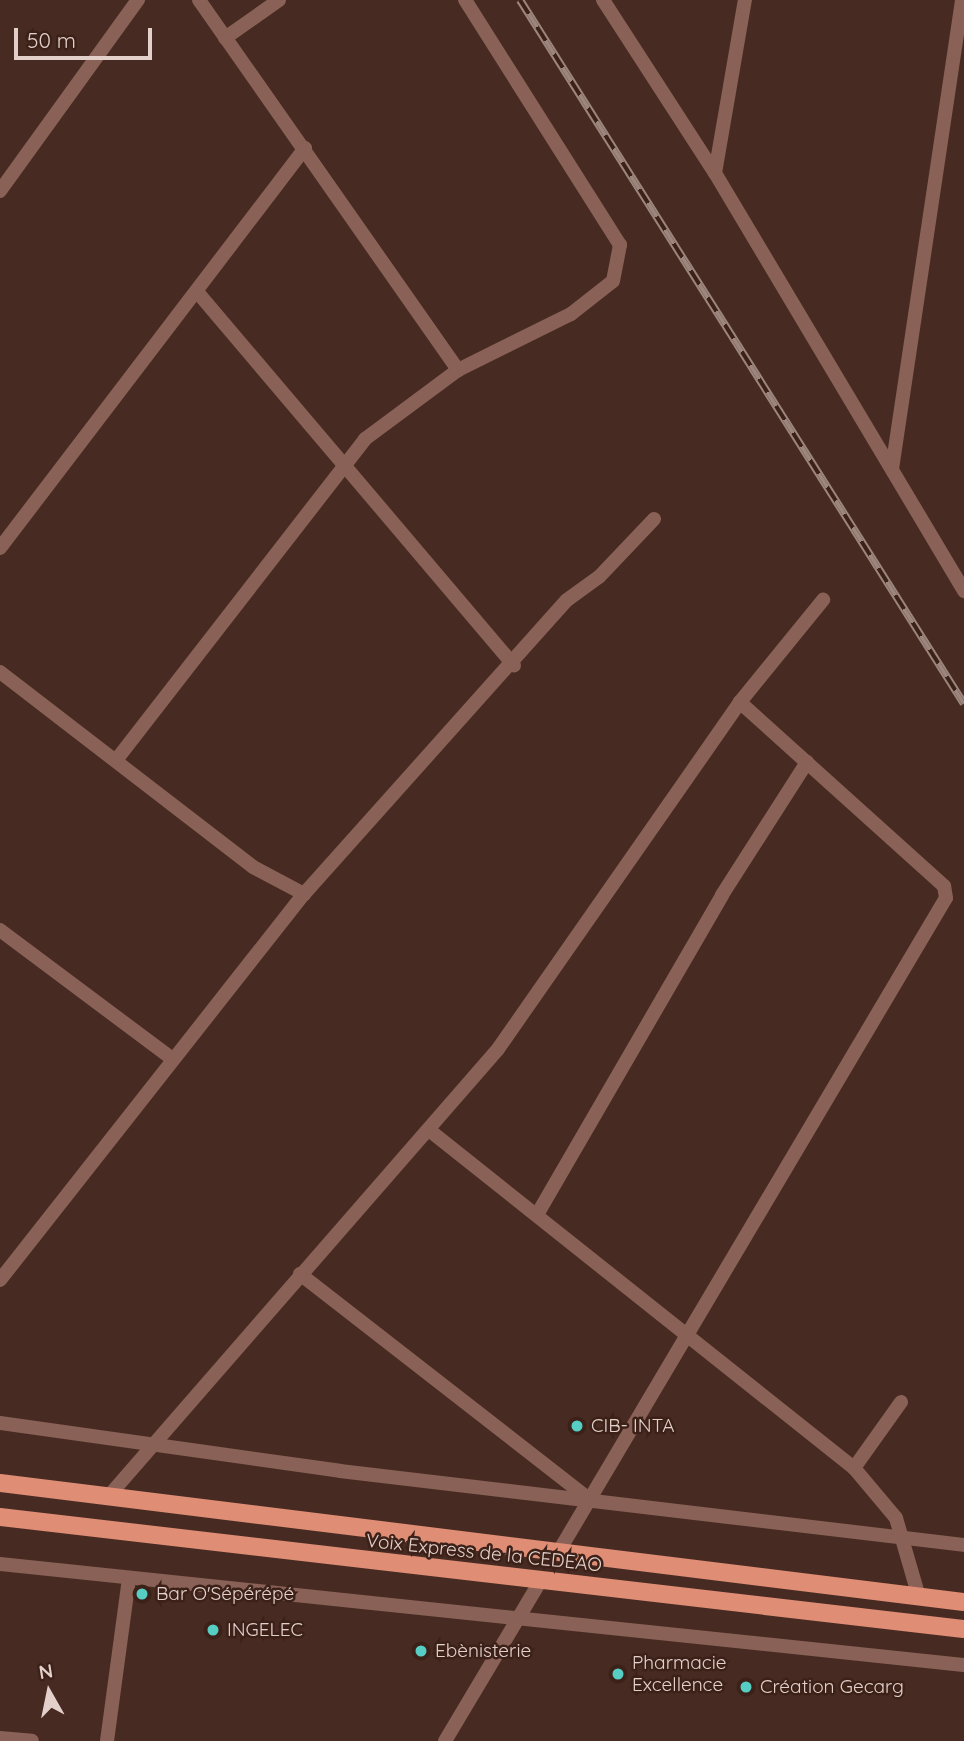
<!DOCTYPE html>
<html>
<head>
<meta charset="utf-8">
<style>
	body { margin:0 }
	#map { position:relative; width:964px; height:1741px; overflow:hidden; background:#472b22; font-family:Quicksand,sans-serif }
	div>[style] { position:absolute }
	.minor>* { height:14px; margin:-7px; padding:0 7px; transform-origin:7px; border-radius:7px; background:#8a6156 }
	.primary>* { height:18px; margin:-9px; padding:0 9px; transform-origin:9px; border-radius:9px; background:#df8d75 }
	.rail>* { height:8px; margin-top:-4px; transform-origin:0; background:repeating-linear-gradient(90deg,#3c2119 0 16px,#9c857d 0 32px); box-sizing:border-box; border-block:2px solid #9c857d }
	.dots>* { width:19px; height:19px; translate:-50% -50%; box-sizing:border-box; border:4px solid #3c2119; border-radius:50% }
	span { translate:-50% -50%; white-space:nowrap; text-align:center; line-height:1.15; -webkit-text-stroke:5px #3c2119; paint-order:stroke }
	.poi-label { font-size:19px; color:#e3d0ca }
	.left { translate:0 -50%; text-align:left }
	.street-label { font-size:19px; color:#e3d0ca }
	.north { position:absolute; left:14px; top:1657px; width:70px; height:70px; -webkit-text-stroke:5px #3c2119; paint-order:stroke; rotate:351deg; font-size:19px; font-weight:700; line-height:28px; text-align:center; color:#e3d0ca }
	.north::after { content:''; display:block; margin:auto; width:24px; height:32px; background:#e3d0ca; clip-path:polygon(50% 0,100% 100%,50% 72%,0 100%) }
	.scale { position:absolute; left:14px; top:28px; width:138px; height:32px; box-sizing:border-box; border:4px solid #e3d0ca; border-top:0; padding-left:9px; font-size:21px; line-height:24px; white-space:nowrap; color:#e3d0ca; -webkit-text-stroke:5px #3c2119; paint-order:stroke }
</style>
</head>
<body>
<div id="map">
	<div class="minor">
		<i style="left:199px;top:0;width:452px;rotate:55deg"></i>
		<i style="left:603px;top:0;width:206px;rotate:57.1deg"></i>
		<i style="left:715px;top:173px;width:487px;rotate:59.2deg"></i>
		<i style="left:225px;top:38px;width:66px;rotate:-35.1deg"></i>
		<i style="left:715px;top:173px;width:176px;rotate:-80.2deg"></i>
		<i style="left:0;top:191px;width:236px;rotate:-54.2deg"></i>
		<i style="left:199px;top:294px;width:487px;rotate:49.7deg"></i>
		<i style="left:892px;top:469px;width:474px;rotate:-81.5deg"></i>
		<i style="left:0;top:548px;width:503px;rotate:-52.67deg"></i>
		<i style="left:0;top:672px;width:319px;rotate:37.6deg"></i>
		<i style="left:253px;top:867px;width:58px;rotate:27.9deg"></i>
		<i style="left:117px;top:759px;width:405px;rotate:-52.2deg"></i>
		<i style="left:365px;top:439px;width:116px;rotate:-36.6deg"></i>
		<i style="left:458px;top:370px;width:126px;rotate:-26.4deg"></i>
		<i style="left:571px;top:314px;width:53px;rotate:-38.2deg"></i>
		<i style="left:613px;top:281px;width:37px;rotate:-79deg"></i>
		<i style="left:620px;top:245px;width:290px;rotate:-122.3deg"></i>
		<i style="left:0;top:930px;width:214px;rotate:36.8deg"></i>
		<i style="left:429px;top:1130px;width:543px;rotate:38.5deg"></i>
		<i style="left:854px;top:1468px;width:65px;rotate:50deg"></i>
		<i style="left:896px;top:1518px;width:82px;rotate:73.8deg"></i>
		<i style="left:538px;top:1213px;width:367px;rotate:-59.9deg"></i>
		<i style="left:722px;top:895px;width:158px;rotate:-57.4deg"></i>
		<i style="left:300px;top:1274px;width:363px;rotate:37.9deg"></i>
		<i style="left:0;top:1280px;width:491px;rotate:-51.8deg"></i>
		<i style="left:304px;top:894px;width:394px;rotate:-48.2deg"></i>
		<i style="left:567px;top:600px;width:39px;rotate:-36deg"></i>
		<i style="left:599px;top:577px;width:80px;rotate:-46.5deg"></i>
		<i style="left:0;top:1423px;width:343px;rotate:8deg"></i>
		<i style="left:340px;top:1471px;width:628px;rotate:6.76deg"></i>
		<i style="left:854px;top:1468px;width:81px;rotate:-54.5deg"></i>
		<i style="left:107px;top:1498px;width:595px;rotate:-48.95deg"></i>
		<i style="left:498px;top:1049px;width:423px;rotate:-55.1deg"></i>
		<i style="left:740px;top:702px;width:132px;rotate:-50.9deg"></i>
		<i style="left:559px;top:1551px;width:759px;rotate:-59.35deg"></i>
		<i style="left:946px;top:898px;width:12px;rotate:-99deg"></i>
		<i style="left:944px;top:886px;width:275px;rotate:-138deg"></i>
		<i style="left:0;top:1564px;width:969px;rotate:5.98deg"></i>
		<i style="left:0;top:1738px;width:32px;rotate:5deg"></i>
		<i style="left:107px;top:1741px;width:163px;rotate:-82.3deg"></i>
		<i style="left:445px;top:1741px;width:187px;rotate:-59.2deg"></i>
	</div>
	<div class="primary">
		<i style="left:0;top:1483px;width:971px;rotate:7.04deg"></i>
		<i style="left:0;top:1517px;width:970px;rotate:6.63deg"></i>
	</div>
	<div class="rail">
		<i style="left:520px;top:0;width:832px;rotate:57.76deg"></i>
	</div>
	<div class="dots">
		<i style="left:577px;top:1426px;background:#56cec3"></i>
		<i style="left:142px;top:1594px;background:#56cec3"></i>
		<i style="left:213px;top:1630px;background:#56cec3"></i>
		<i style="left:421px;top:1651px;background:#56cec3"></i>
		<i style="left:618px;top:1674px;background:#56cec3"></i>
		<i style="left:746px;top:1687px;background:#56cec3"></i>
	</div>
	<div class="poi-label">
		<span class="left" style="left:591px;top:1426px">CIB- INTA</span>
		<span class="left" style="left:156px;top:1594px">Bar O'Sépérépé</span>
		<span class="left" style="left:227px;top:1630px">INGELEC</span>
		<span class="left" style="left:435px;top:1651px">Ebènisterie</span>
		<span class="left" style="left:632px;top:1674px">Pharmacie<br>Excellence</span>
		<span class="left" style="left:760px;top:1687px">Création Gecarg</span>
	</div>
	<div class="street-label">
		<span style="left:484px;top:1553px;rotate:6deg">Voix Express de la CEDEAO</span>
	</div>
	<div class="north">N</div>
	<div class="scale">50 m</div>
</div>
</body>
</html>
